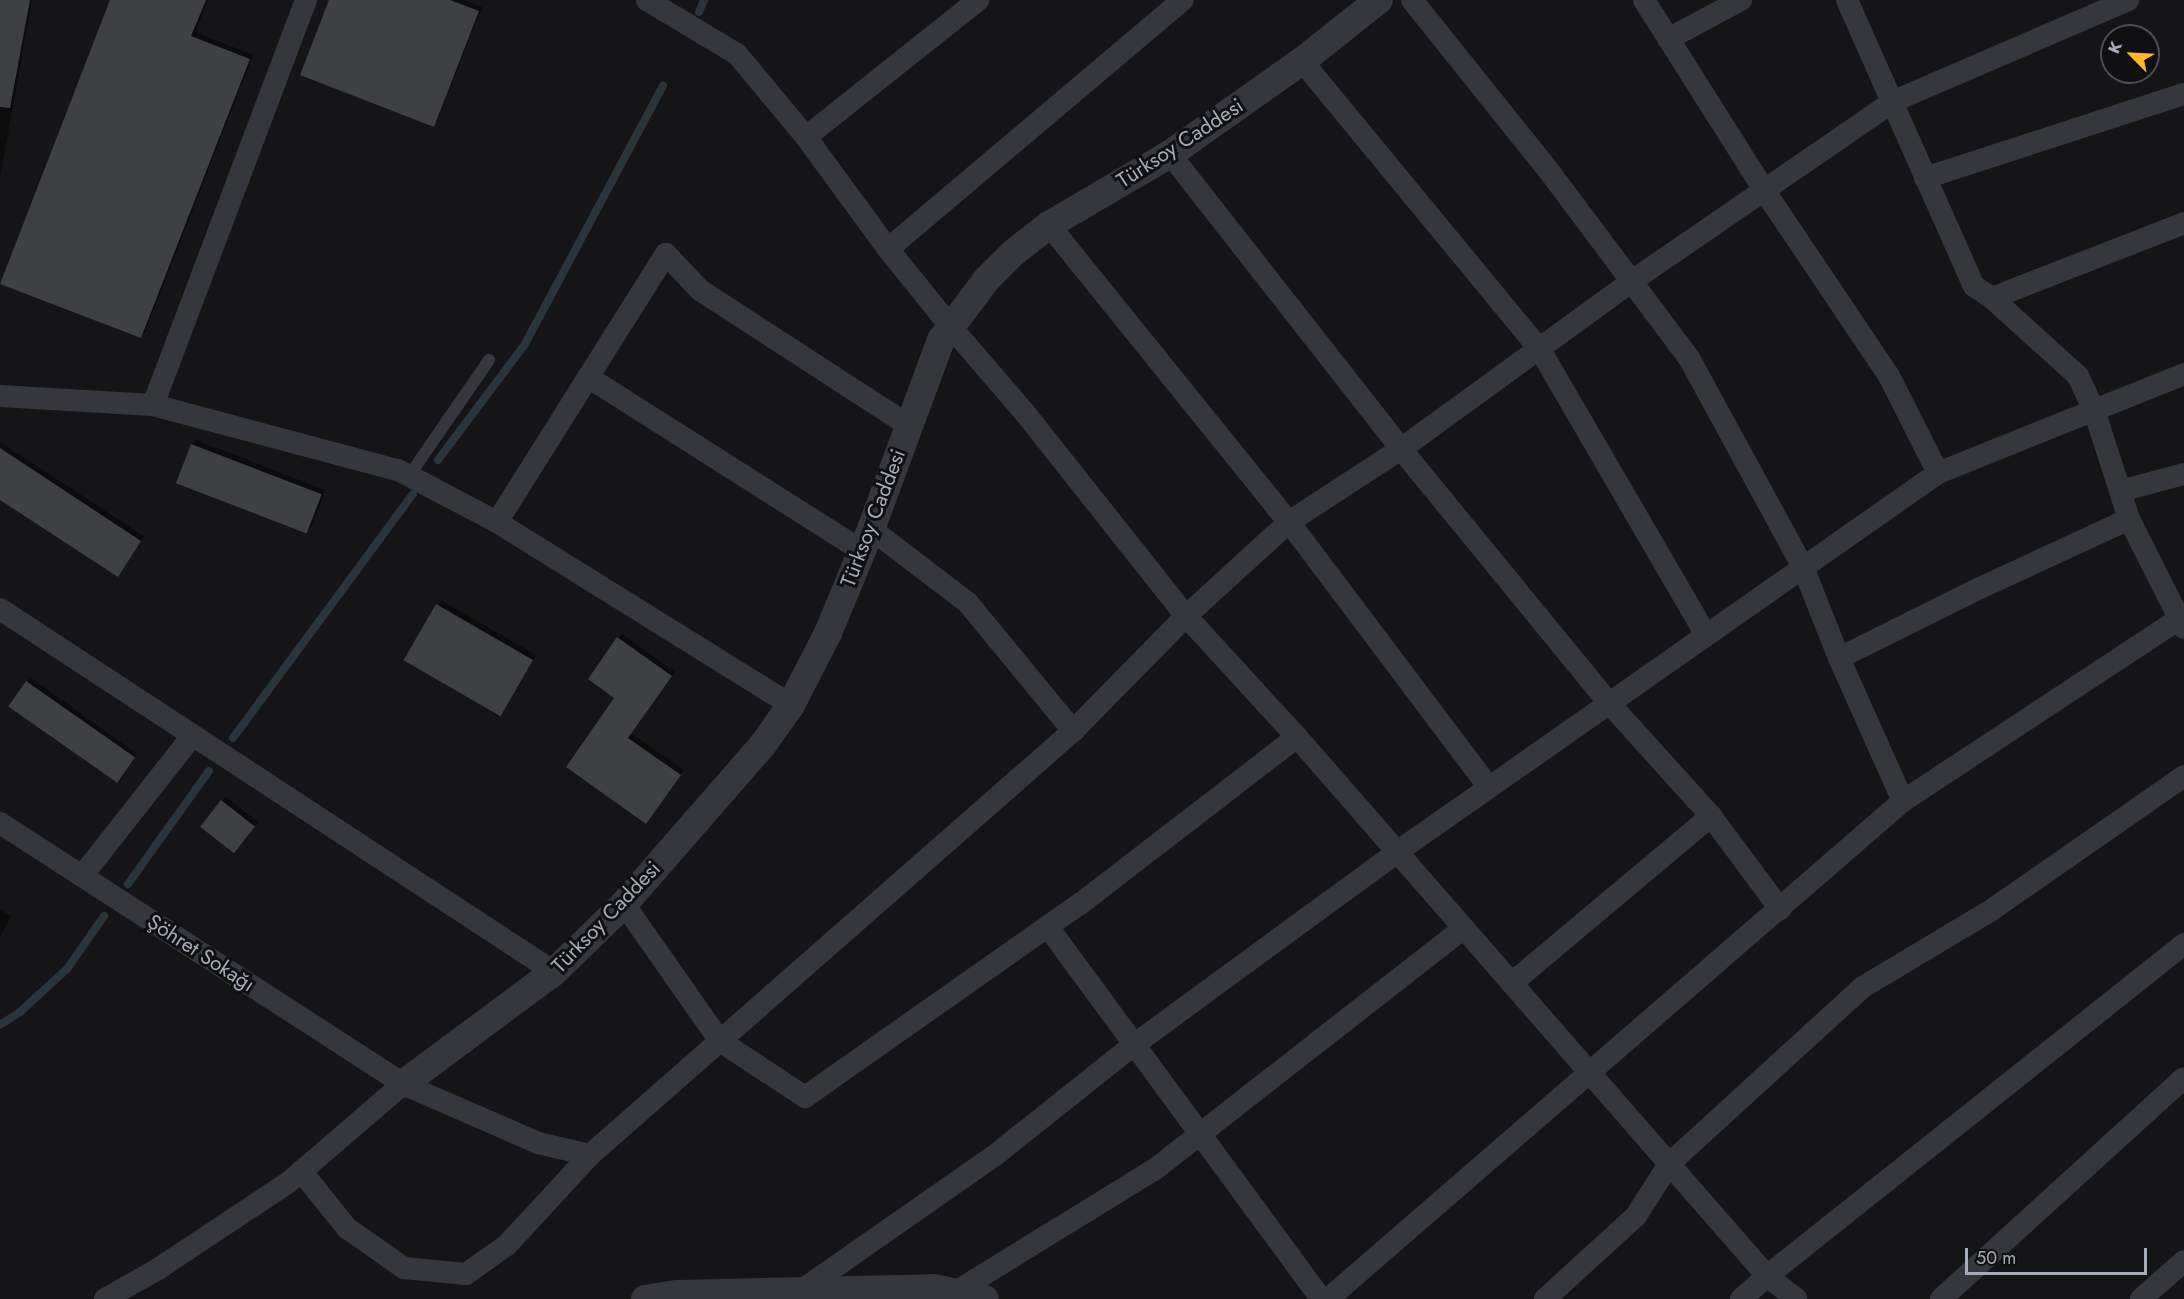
<!DOCTYPE html>
<html>
<head>
<meta charset="utf-8">
<style>
	body { margin:0 }
	#map { position:relative; width:2184px; height:1299px; overflow:hidden; background:#151517; font-family:Jost,sans-serif }
	div>[style] { position:absolute }
	.shadow>* { inset:0; background:#0007 }
	.stream>* { height:8px; margin:-4px; padding:0 4px; transform-origin:4px; border-radius:4px; background:#2a343c }
	.building>* { inset:0; background:#3f4044; transform-origin:0 0 }
	.service>* { height:12px; margin:-6px; padding:0 6px; transform-origin:6px; border-radius:6px; background:#36373d }
	.minor>* { height:22px; margin:-11px; padding:0 11px; transform-origin:11px; border-radius:11px; background:#36373d }
	.tertiary>* { height:28px; margin:-14px; padding:0 14px; transform-origin:14px; border-radius:14px; background:#36373d }
	span { translate:-50% -50%; white-space:nowrap; text-align:center; line-height:1.15; -webkit-text-stroke:6px #101012; paint-order:stroke }
	.street-label { font-size:21px; color:#a6abb8 }
	.north { position:absolute; left:2100px; top:24px; width:60px; height:60px; box-sizing:border-box; background:#101012; border:2px solid #4c4e54; border-radius:50%; rotate:294deg; font-size:16px; font-weight:700; line-height:24px; text-align:center; color:#a6abb8 }
	.north::after { content:''; display:block; margin:auto; width:21px; height:27px; background:#fdb928; clip-path:polygon(50% 0,100% 100%,50% 72%,0 100%) }
	.scale { position:absolute; left:1965px; top:1248px; width:182px; height:27px; box-sizing:border-box; border:3px solid #a6abb8; border-top:0; padding-left:8px; font-size:18px; line-height:21px; white-space:nowrap; color:#a6abb8; -webkit-text-stroke:4px #101012; paint-order:stroke }
</style>
</head>
<body>
<div id="map">
	<div class="shadow">
		<i style="clip-path:polygon(0 0,32px 0,0 178px)"></i>
		<i style="clip-path:polygon(112px 0,208px 0,195px 32px,253px 55px,145px 332px,141px 337px)"></i>
		<i style="clip-path:polygon(331px 0,464px 0,482px 7px,437px 121px,433px 125px)"></i>
		<i style="clip-path:polygon(196px 440px,325px 490px,311px 528px,307px 532px,192px 444px)"></i>
		<i style="clip-path:polygon(0 442px,144px 536px,122px 571px,0 498px)"></i>
		<i style="clip-path:polygon(442px 601px,536px 655px,500px 715px,438px 605px)"></i>
		<i style="clip-path:polygon(622px 634px,675px 672px,631px 733px,684px 770px,650px 818px,616px 698px,618px 638px)"></i>
		<i style="clip-path:polygon(31px 678px,137px 754px,121px 777px,27px 682px)"></i>
		<i style="clip-path:polygon(226px 797px,258px 822px,238px 848px,222px 801px)"></i>
		<i style="clip-path:polygon(0 910px,11px 916px,0 937px)"></i>
	</div>
	<div class="stream">
		<i style="left:699px;top:12px;width:13px;rotate:-67deg"></i>
		<i style="left:438px;top:460px;width:145px;rotate:-53.1deg"></i>
		<i style="left:525px;top:344px;width:293px;rotate:-61.9deg"></i>
		<i style="left:233px;top:738px;width:303px;rotate:-53.6deg"></i>
		<i style="left:128px;top:884px;width:139px;rotate:-54.4deg"></i>
		<i style="left:0;top:1025px;width:24px;rotate:-33deg"></i>
		<i style="left:20px;top:1012px;width:64px;rotate:-42.5deg"></i>
		<i style="left:67px;top:969px;width:65px;rotate:-55.1deg"></i>
	</div>
	<div class="building">
		<i style="clip-path:polygon(0 0,30px 0,10px 108px,0 107px)"></i>
		<i style="clip-path:polygon(110px 0,206px 0,191px 36px,250px 59px,141px 338px,0 284px)"></i>
		<i style="clip-path:polygon(329px 0,450px 0,479px 11px,434px 127px,300px 75px)"></i>
		<i style="left:191px;top:444px;width:140px;height:42px;rotate:21deg"></i>
		<i style="clip-path:polygon(0 448px,141px 541px,118px 577px,0 500px)"></i>
		<i style="left:436px;top:604px;width:112px;height:65px;rotate:30deg"></i>
		<i style="clip-path:polygon(617px 637px,672px 676px,628px 738px,681px 775px,646px 824px,566px 767px,614px 698px,588px 679px)"></i>
		<i style="left:26px;top:681px;width:133px;height:31px;rotate:35deg"></i>
		<i style="left:221px;top:800px;width:43px;height:34px;rotate:38deg"></i>
	</div>
	<div class="service">
		<i style="left:409px;top:476px;width:141px;rotate:-55.4deg"></i>
	</div>
	<div class="minor">
		<i style="left:647px;top:0;width:105px;rotate:31deg"></i>
		<i style="left:737px;top:54px;width:108px;rotate:50.3deg"></i>
		<i style="left:806px;top:137px;width:139px;rotate:53.8deg"></i>
		<i style="left:888px;top:249px;width:100px;rotate:51.1deg"></i>
		<i style="left:951px;top:327px;width:113px;rotate:49.3deg"></i>
		<i style="left:1025px;top:413px;width:259px;rotate:51.6deg"></i>
		<i style="left:1186px;top:616px;width:164px;rotate:47.5deg"></i>
		<i style="left:1297px;top:737px;width:715px;rotate:48.91deg"></i>
		<i style="left:1767px;top:1276px;width:37px;rotate:38deg"></i>
		<i style="left:1412px;top:0;width:219px;rotate:51.3deg"></i>
		<i style="left:1549px;top:171px;width:234px;rotate:53.2deg"></i>
		<i style="left:1689px;top:358px;width:238px;rotate:61.4deg"></i>
		<i style="left:1803px;top:567px;width:98px;rotate:68.4deg"></i>
		<i style="left:1839px;top:658px;width:157px;rotate:65.9deg"></i>
		<i style="left:1644px;top:0;width:225px;rotate:57.7deg"></i>
		<i style="left:1764px;top:190px;width:224px;rotate:56.1deg"></i>
		<i style="left:1889px;top:376px;width:109px;rotate:63.2deg"></i>
		<i style="left:1847px;top:0;width:313px;rotate:66.1deg"></i>
		<i style="left:1974px;top:286px;width:22px;rotate:34deg"></i>
		<i style="left:1992px;top:298px;width:116px;rotate:42.2deg"></i>
		<i style="left:2078px;top:376px;width:38px;rotate:65deg"></i>
		<i style="left:2094px;top:410px;width:114px;rotate:72.2deg"></i>
		<i style="left:2129px;top:519px;width:122px;rotate:63.2deg"></i>
		<i style="left:1668px;top:39px;width:83px;rotate:-28.1deg"></i>
		<i style="left:1302px;top:61px;width:372px;rotate:50.5deg"></i>
		<i style="left:1539px;top:348px;width:332px;rotate:59.8deg"></i>
		<i style="left:806px;top:137px;width:220px;rotate:-38.5deg"></i>
		<i style="left:1170px;top:154px;width:375px;rotate:51.9deg"></i>
		<i style="left:1401px;top:449px;width:328px;rotate:50.7deg"></i>
		<i style="left:1609px;top:703px;width:152px;rotate:47.9deg"></i>
		<i style="left:1711px;top:816px;width:116px;rotate:53.4deg"></i>
		<i style="left:1925px;top:178px;width:272px;rotate:-18deg"></i>
		<i style="left:1049px;top:225px;width:382px;rotate:51.1deg"></i>
		<i style="left:1289px;top:522px;width:332px;rotate:53deg"></i>
		<i style="left:888px;top:249px;width:386px;rotate:-40.2deg"></i>
		<i style="left:1992px;top:298px;width:206px;rotate:-21.3deg"></i>
		<i style="left:588px;top:377px;width:325px;rotate:32.4deg"></i>
		<i style="left:0;top:396px;width:153px;rotate:3.4deg"></i>
		<i style="left:153px;top:405px;width:253px;rotate:14.9deg"></i>
		<i style="left:398px;top:470px;width:112px;rotate:27.7deg"></i>
		<i style="left:497px;top:522px;width:346px;rotate:31.9deg"></i>
		<i style="left:153px;top:405px;width:433px;rotate:-69.3deg"></i>
		<i style="left:2120px;top:491px;width:66px;rotate:-14.9deg"></i>
		<i style="left:497px;top:522px;width:317px;rotate:-57.8deg"></i>
		<i style="left:666px;top:254px;width:50px;rotate:46.6deg"></i>
		<i style="left:700px;top:290px;width:248px;rotate:33deg"></i>
		<i style="left:871px;top:529px;width:122px;rotate:37.3deg"></i>
		<i style="left:968px;top:603px;width:166px;rotate:50.6deg"></i>
		<i style="left:0;top:609px;width:662px;rotate:33.23deg"></i>
		<i style="left:1839px;top:658px;width:157px;rotate:-26.4deg"></i>
		<i style="left:1980px;top:588px;width:164px;rotate:-24.8deg"></i>
		<i style="left:0;top:823px;width:480px;rotate:32.9deg"></i>
		<i style="left:403px;top:1084px;width:147px;rotate:23.6deg"></i>
		<i style="left:538px;top:1143px;width:53px;rotate:13deg"></i>
		<i style="left:82px;top:876px;width:178px;rotate:-51.8deg"></i>
		<i style="left:624px;top:904px;width:167px;rotate:55deg"></i>
		<i style="left:720px;top:1041px;width:102px;rotate:33.4deg"></i>
		<i style="left:805px;top:1097px;width:336px;rotate:-35.1deg"></i>
		<i style="left:1080px;top:904px;width:274px;rotate:-37.6deg"></i>
		<i style="left:1048px;top:927px;width:461px;rotate:53.7deg"></i>
		<i style="left:1512px;top:983px;width:260px;rotate:-40deg"></i>
		<i style="left:301px;top:1171px;width:73px;rotate:51.1deg"></i>
		<i style="left:347px;top:1228px;width:70px;rotate:35.1deg"></i>
		<i style="left:404px;top:1268px;width:62px;rotate:5.5deg"></i>
		<i style="left:466px;top:1274px;width:50px;rotate:-35.3deg"></i>
		<i style="left:507px;top:1245px;width:122px;rotate:-47.3deg"></i>
		<i style="left:590px;top:1155px;width:643px;rotate:-41.28deg"></i>
		<i style="left:1073px;top:731px;width:161px;rotate:-45.5deg"></i>
		<i style="left:1186px;top:616px;width:139px;rotate:-42.4deg"></i>
		<i style="left:1289px;top:522px;width:134px;rotate:-33.1deg"></i>
		<i style="left:1401px;top:449px;width:286px;rotate:-36deg"></i>
		<i style="left:1632px;top:281px;width:318px;rotate:-34.5deg"></i>
		<i style="left:1894px;top:101px;width:255px;rotate:-23.3deg"></i>
		<i style="left:957px;top:1291px;width:231px;rotate:-31.6deg"></i>
		<i style="left:1154px;top:1170px;width:393px;rotate:-38deg"></i>
		<i style="left:799px;top:1292px;width:238px;rotate:-34.9deg"></i>
		<i style="left:994px;top:1156px;width:180px;rotate:-38.5deg"></i>
		<i style="left:1135px;top:1044px;width:325px;rotate:-36.2deg"></i>
		<i style="left:1397px;top:852px;width:661px;rotate:-35.01deg"></i>
		<i style="left:1938px;top:473px;width:265px;rotate:-21.9deg"></i>
		<i style="left:105px;top:1299px;width:61px;rotate:-29.5deg"></i>
		<i style="left:158px;top:1269px;width:157px;rotate:-33.6deg"></i>
		<i style="left:289px;top:1182px;width:150px;rotate:-40.7deg"></i>
		<i style="left:1328px;top:1299px;width:761px;rotate:-40.9deg"></i>
		<i style="left:1903px;top:801px;width:336px;rotate:-33.4deg"></i>
		<i style="left:1545px;top:1299px;width:123px;rotate:-42.4deg"></i>
		<i style="left:1636px;top:1216px;width:62px;rotate:-57.6deg"></i>
		<i style="left:1669px;top:1164px;width:263px;rotate:-42.4deg"></i>
		<i style="left:1863px;top:987px;width:148px;rotate:-30.9deg"></i>
		<i style="left:1990px;top:911px;width:236px;rotate:-34.8deg"></i>
		<i style="left:1741px;top:1299px;width:35px;rotate:-41deg"></i>
		<i style="left:1767px;top:1276px;width:533px;rotate:-38.53deg"></i>
		<i style="left:1941px;top:1299px;width:328px;rotate:-42.3deg"></i>
		<i style="left:2141px;top:1299px;width:57px;rotate:-41.5deg"></i>
	</div>
	<div class="tertiary">
		<i style="left:403px;top:1084px;width:188px;rotate:-36.6deg"></i>
		<i style="left:554px;top:972px;width:98px;rotate:-44.2deg"></i>
		<i style="left:624px;top:904px;width:210px;rotate:-48.9deg"></i>
		<i style="left:762px;top:746px;width:50px;rotate:-54.7deg"></i>
		<i style="left:791px;top:705px;width:81px;rotate:-62.8deg"></i>
		<i style="left:828px;top:633px;width:113px;rotate:-67.5deg"></i>
		<i style="left:871px;top:529px;width:202px;rotate:-69.7deg"></i>
		<i style="left:941px;top:340px;width:76px;rotate:-53deg"></i>
		<i style="left:987px;top:279px;width:37px;rotate:-45deg"></i>
		<i style="left:1013px;top:253px;width:46px;rotate:-37.9deg"></i>
		<i style="left:1049px;top:225px;width:140px;rotate:-30.4deg"></i>
		<i style="left:1170px;top:154px;width:161px;rotate:-35.2deg"></i>
		<i style="left:1302px;top:61px;width:98px;rotate:-38.4deg"></i>
		<i style="left:645px;top:1299px;width:33px;rotate:-9deg"></i>
		<i style="left:678px;top:1294px;width:256px;rotate:-1.3deg"></i>
		<i style="left:934px;top:1288px;width:52px;rotate:12.2deg"></i>
	</div>
	<div class="street-label">
		<span style="left:1180px;top:143px;rotate:-33deg">Türksoy Caddesi</span>
		<span style="left:873px;top:518px;rotate:-69deg">Türksoy Caddesi</span>
		<span style="left:606px;top:917px;rotate:-46deg">Türksoy Caddesi</span>
		<span style="left:201px;top:953px;rotate:33deg">Şöhret Sokağı</span>
	</div>
	<div class="north">K</div>
	<div class="scale">50 m</div>
</div>
</body>
</html>
